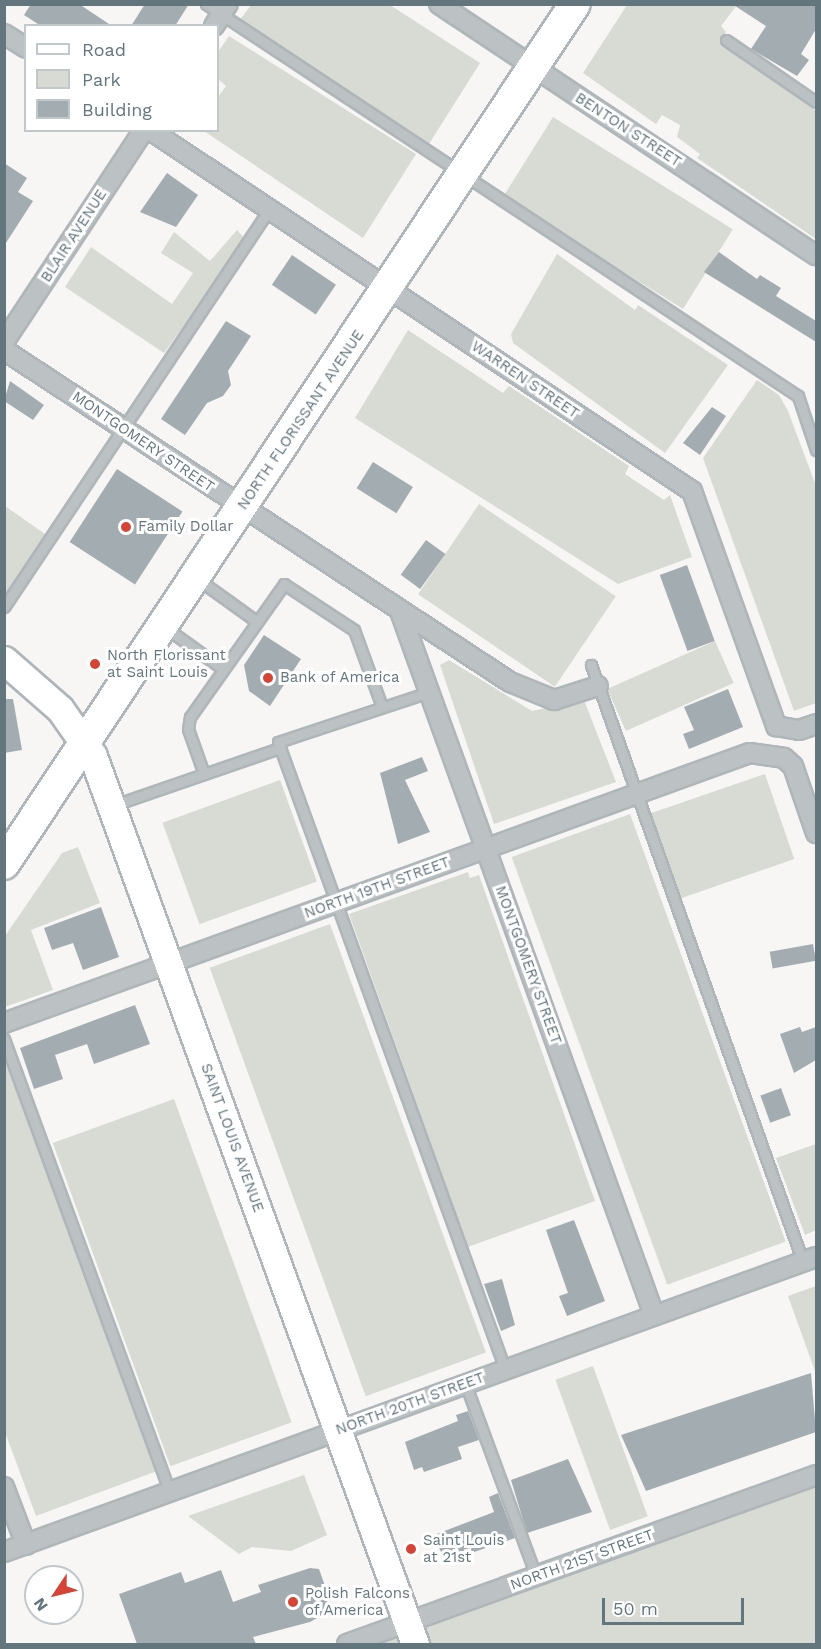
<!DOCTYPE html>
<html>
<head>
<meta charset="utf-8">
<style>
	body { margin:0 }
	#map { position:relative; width:821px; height:1649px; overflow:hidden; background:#f7f6f4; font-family:"Work Sans",sans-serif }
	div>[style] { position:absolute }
	.green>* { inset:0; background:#d8dbd4; transform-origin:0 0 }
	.building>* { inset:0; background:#a3adb1; transform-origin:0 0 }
	.roads { filter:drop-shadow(2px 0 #afb6b9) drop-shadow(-2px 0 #afb6b9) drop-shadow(0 2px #afb6b9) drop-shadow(0 -2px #afb6b9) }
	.lane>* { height:9px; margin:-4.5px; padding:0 4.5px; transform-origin:4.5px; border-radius:4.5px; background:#bcc2c4 }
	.street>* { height:18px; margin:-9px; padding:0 9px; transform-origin:9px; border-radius:9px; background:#bcc2c4 }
	.secondary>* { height:27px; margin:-13.5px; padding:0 13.5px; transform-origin:13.5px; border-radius:13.5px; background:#fff }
	.primary>* { height:30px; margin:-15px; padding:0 15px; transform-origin:15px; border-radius:15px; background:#fff }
	.dots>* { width:16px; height:16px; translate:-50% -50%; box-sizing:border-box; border:3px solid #fff; border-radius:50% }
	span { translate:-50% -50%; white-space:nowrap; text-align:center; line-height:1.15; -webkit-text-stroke:6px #fff; paint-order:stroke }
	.street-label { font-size:15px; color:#64767d }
	.poi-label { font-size:15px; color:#64767d }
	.left { translate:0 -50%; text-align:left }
	.frame { position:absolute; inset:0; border:6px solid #64767d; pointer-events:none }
	.legend { position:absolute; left:24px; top:24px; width:195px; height:108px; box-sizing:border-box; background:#fff; border:2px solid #c1c8cb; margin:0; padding:8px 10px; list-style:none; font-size:18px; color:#64767d }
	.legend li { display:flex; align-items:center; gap:12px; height:30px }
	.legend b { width:30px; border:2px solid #c1c8cb }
	.north { position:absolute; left:24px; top:1565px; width:60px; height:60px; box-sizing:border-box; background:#fff; border:2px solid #c1c8cb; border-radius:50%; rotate:235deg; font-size:16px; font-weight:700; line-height:24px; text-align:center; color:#64767d }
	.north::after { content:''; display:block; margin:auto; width:21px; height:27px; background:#d44437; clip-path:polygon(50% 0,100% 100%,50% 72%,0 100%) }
	.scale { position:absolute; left:602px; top:1598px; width:142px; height:27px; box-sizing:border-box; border:3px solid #64767d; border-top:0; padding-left:8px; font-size:18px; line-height:21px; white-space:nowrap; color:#64767d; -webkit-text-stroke:4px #fff; paint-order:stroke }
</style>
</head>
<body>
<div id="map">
	<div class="green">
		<i style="clip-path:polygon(251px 5px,390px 5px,480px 63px,429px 144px,240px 20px)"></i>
		<i style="clip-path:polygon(627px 5px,737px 5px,721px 26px,726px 32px,720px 42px,816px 111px,816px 239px,697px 158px,700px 154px,677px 137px,680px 125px,662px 115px,656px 124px,583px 73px)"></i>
		<i style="clip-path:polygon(229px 36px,416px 154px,363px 238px,204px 131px,218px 130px,218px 97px,226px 86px,218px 79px,218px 52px)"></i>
		<i style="left:553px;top:117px;width:212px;height:94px;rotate:32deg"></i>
		<i style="clip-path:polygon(237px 230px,246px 240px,164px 353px,65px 287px,91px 247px,172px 304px,193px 273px,161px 253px,174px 232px,210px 261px)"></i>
		<i style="clip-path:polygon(557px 254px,635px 310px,638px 305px,728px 365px,665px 453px,513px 343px,511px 334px)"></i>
		<i style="clip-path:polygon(408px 330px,503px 393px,509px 386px,629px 466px,625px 474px,664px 500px,670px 495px,692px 557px,618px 584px,355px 418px)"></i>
		<i style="clip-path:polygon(757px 380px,779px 395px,788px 411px,816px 486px,816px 703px,794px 711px,703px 458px)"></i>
		<i style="left:479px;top:504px;width:165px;height:109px;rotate:34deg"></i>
		<i style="clip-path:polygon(5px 506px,45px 534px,5px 594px)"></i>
		<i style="left:715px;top:641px;width:46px;height:118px;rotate:66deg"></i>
		<i style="clip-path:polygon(449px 660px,532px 711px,584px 700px,616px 782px,494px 824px,440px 665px)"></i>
		<i style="left:765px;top:774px;width:90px;height:123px;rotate:71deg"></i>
		<i style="left:280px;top:780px;width:108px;height:125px;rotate:70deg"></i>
		<i style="left:630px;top:814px;width:455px;height:126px;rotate:70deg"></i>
		<i style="clip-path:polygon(78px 847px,100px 903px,31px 930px,53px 990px,5px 1007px,5px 936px,62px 853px)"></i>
		<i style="clip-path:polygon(468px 872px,470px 878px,479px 875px,595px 1201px,468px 1247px,349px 914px)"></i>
		<i style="left:330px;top:924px;width:456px;height:128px;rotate:70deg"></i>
		<i style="clip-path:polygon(5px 1057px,157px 1471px,36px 1516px,5px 1432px)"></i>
		<i style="left:174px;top:1099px;width:344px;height:129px;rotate:70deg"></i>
		<i style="clip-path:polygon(816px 1144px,816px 1230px,805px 1235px,776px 1158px)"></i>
		<i style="clip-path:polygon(816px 1286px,816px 1374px,788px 1296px)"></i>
		<i style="left:593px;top:1366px;width:160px;height:40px;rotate:70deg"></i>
		<i style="clip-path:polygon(304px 1475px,327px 1535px,291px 1551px,252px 1547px,239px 1554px,188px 1516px)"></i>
		<i style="clip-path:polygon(816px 1486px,816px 1644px,377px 1644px,453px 1617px)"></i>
	</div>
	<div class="building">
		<i style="clip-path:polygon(31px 4px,79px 4px,112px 26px,41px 26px,24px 15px)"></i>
		<i style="clip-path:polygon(145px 4px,189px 4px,175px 26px,131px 26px)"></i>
		<i style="clip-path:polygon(732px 4px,816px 4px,816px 29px,801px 54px,809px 60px,797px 76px,751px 49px,766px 26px)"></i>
		<i style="clip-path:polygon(4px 163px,27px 178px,18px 192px,33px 201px,4px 246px)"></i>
		<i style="clip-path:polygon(167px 173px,198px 195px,176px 227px,140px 212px)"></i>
		<i style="clip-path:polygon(719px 252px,757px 279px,760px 275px,781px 288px,776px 296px,816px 321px,816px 342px,704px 272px)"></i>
		<i style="left:292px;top:255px;width:53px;height:36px;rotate:34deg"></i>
		<i style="clip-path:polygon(226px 321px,251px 336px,228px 371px,231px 385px,223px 396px,207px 403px,185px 435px,161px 419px)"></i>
		<i style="clip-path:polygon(10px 381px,44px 405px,33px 420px,4px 401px)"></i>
		<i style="clip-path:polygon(712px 407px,726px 416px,700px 455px,683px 443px)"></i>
		<i style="left:373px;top:462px;width:47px;height:31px;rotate:32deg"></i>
		<i style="left:117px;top:469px;width:78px;height:87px;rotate:33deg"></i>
		<i style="left:426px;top:540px;width:24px;height:43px;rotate:36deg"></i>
		<i style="left:687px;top:565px;width:81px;height:29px;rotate:70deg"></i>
		<i style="clip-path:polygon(264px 635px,301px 659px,270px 706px,249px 691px,244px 665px)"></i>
		<i style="clip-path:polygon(728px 689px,743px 727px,689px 749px,683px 734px,694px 730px,684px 707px)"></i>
		<i style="clip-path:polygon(4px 699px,13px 699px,22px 750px,4px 753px)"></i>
		<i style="clip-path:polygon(422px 757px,428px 771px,405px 780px,430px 832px,398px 844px,380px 773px)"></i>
		<i style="clip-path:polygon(101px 907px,119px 957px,83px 970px,73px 943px,52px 950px,44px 928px)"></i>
		<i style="left:813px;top:944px;width:17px;height:44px;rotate:80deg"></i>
		<i style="clip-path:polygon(135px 1005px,150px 1044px,94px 1064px,87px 1044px,55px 1055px,63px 1079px,34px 1089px,20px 1048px)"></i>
		<i style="clip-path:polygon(800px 1027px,802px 1032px,816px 1027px,816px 1060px,794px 1073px,780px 1034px)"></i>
		<i style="left:781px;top:1088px;width:29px;height:22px;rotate:70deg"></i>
		<i style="clip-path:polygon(574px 1220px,605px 1301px,567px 1316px,559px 1296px,568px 1293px,546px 1230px)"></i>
		<i style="clip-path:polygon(502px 1279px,515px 1325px,501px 1331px,484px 1284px)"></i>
		<i style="clip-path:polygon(811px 1373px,816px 1432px,646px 1491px,621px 1435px)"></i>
		<i style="clip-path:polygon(468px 1411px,479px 1440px,458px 1447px,462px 1459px,424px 1472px,422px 1467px,414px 1470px,405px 1442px,458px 1421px,456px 1415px)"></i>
		<i style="clip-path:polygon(568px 1459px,592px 1512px,527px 1533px,511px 1480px)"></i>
		<i style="clip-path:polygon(498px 1493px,515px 1538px,445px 1562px,434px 1535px,494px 1512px,489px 1497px)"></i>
		<i style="clip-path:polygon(310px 1568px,319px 1569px,333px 1609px,310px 1622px,253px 1637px,256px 1644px,137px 1644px,119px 1594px,181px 1572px,185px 1583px,221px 1570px,233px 1602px,261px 1592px,258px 1585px)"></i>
	</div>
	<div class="roads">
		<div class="lane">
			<i style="left:206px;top:4px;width:710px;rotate:33.51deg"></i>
			<i style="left:798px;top:396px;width:57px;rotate:71.6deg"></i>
			<i style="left:726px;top:40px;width:109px;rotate:34.6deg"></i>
			<i style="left:199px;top:580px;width:70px;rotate:35.7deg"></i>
			<i style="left:4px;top:607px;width:478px;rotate:-56.3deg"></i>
			<i style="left:166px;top:628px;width:70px;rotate:35.7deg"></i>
			<i style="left:591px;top:665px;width:634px;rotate:70.45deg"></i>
			<i style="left:429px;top:692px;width:159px;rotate:161.7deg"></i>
			<i style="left:278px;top:742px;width:667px;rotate:70.1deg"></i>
			<i style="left:204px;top:774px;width:48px;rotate:-109.6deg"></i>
			<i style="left:188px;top:729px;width:12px;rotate:-81deg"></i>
			<i style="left:190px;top:717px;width:163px;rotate:-54.7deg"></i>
			<i style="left:284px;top:584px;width:84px;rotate:33.3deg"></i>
			<i style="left:354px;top:630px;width:82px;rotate:70deg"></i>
			<i style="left:114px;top:805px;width:176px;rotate:-19deg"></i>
			<i style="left:4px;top:1039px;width:482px;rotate:69.9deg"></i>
			<i style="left:465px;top:1383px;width:206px;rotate:69.8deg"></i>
		</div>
		<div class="street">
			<i style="left:439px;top:4px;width:453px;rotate:33.7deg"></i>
			<i style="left:214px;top:26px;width:26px;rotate:-58deg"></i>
			<i style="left:4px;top:34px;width:26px;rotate:32deg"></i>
			<i style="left:150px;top:130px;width:651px;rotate:33.67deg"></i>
			<i style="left:692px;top:491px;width:250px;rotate:70.3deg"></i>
			<i style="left:776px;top:726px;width:23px;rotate:10deg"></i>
			<i style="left:799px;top:730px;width:18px;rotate:-19deg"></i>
			<i style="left:4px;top:342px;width:254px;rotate:-56.6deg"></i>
			<i style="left:4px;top:350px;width:605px;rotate:33.27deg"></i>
			<i style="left:510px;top:682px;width:48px;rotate:22.2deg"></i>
			<i style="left:554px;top:700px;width:46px;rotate:-17.7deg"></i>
			<i style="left:401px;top:614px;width:745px;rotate:70.15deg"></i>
			<i style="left:4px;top:1023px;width:793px;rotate:-19.9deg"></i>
			<i style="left:750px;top:753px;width:34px;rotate:8deg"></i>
			<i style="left:784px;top:758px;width:12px;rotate:42deg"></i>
			<i style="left:793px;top:766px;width:71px;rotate:71.1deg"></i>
			<i style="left:4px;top:1487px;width:62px;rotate:69.2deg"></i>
			<i style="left:4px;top:1552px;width:864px;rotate:-19.97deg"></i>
			<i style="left:347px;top:1644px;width:499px;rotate:-19.8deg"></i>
		</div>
		<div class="secondary">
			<i style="left:4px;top:660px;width:74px;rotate:41.2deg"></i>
			<i style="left:60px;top:709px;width:57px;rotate:54.9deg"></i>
			<i style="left:93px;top:756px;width:945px;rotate:70.07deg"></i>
		</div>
		<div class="primary">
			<i style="left:4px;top:864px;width:1032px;rotate:-56.42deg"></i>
		</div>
	</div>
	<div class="dots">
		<i style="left:126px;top:527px;background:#d44437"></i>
		<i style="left:95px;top:664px;background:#d44437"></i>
		<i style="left:268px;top:678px;background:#d44437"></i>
		<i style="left:411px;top:1549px;background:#d44437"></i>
		<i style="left:293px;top:1602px;background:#d44437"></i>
	</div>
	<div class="street-label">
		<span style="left:628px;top:130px;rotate:33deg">BENTON STREET</span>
		<span style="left:74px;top:236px;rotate:-57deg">BLAIR AVENUE</span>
		<span style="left:525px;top:380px;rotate:34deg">WARREN STREET</span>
		<span style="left:301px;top:420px;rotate:-56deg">NORTH FLORISSANT AVENUE</span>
		<span style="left:143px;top:442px;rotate:34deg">MONTGOMERY STREET</span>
		<span style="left:377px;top:888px;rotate:-20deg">NORTH 19TH STREET</span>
		<span style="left:528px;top:965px;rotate:70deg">MONTGOMERY STREET</span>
		<span style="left:232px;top:1138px;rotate:70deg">SAINT LOUIS AVENUE</span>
		<span style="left:410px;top:1404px;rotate:-20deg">NORTH 20TH STREET</span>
		<span style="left:582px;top:1560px;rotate:-20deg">NORTH 21ST STREET</span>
	</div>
	<div class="poi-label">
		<span class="left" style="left:138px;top:527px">Family Dollar</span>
		<span class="left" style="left:107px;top:664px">North Florissant<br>at Saint Louis</span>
		<span class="left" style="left:280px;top:678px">Bank of America</span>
		<span class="left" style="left:423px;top:1549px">Saint Louis<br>at 21st</span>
		<span class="left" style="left:305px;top:1602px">Polish Falcons<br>of America</span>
	</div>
	<div class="frame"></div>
	<ul class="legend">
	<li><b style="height:8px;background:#fff"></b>Road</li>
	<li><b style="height:16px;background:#d8dbd4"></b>Park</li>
	<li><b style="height:16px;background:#a3adb1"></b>Building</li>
	</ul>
	<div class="north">N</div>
	<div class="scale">50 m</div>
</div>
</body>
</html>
